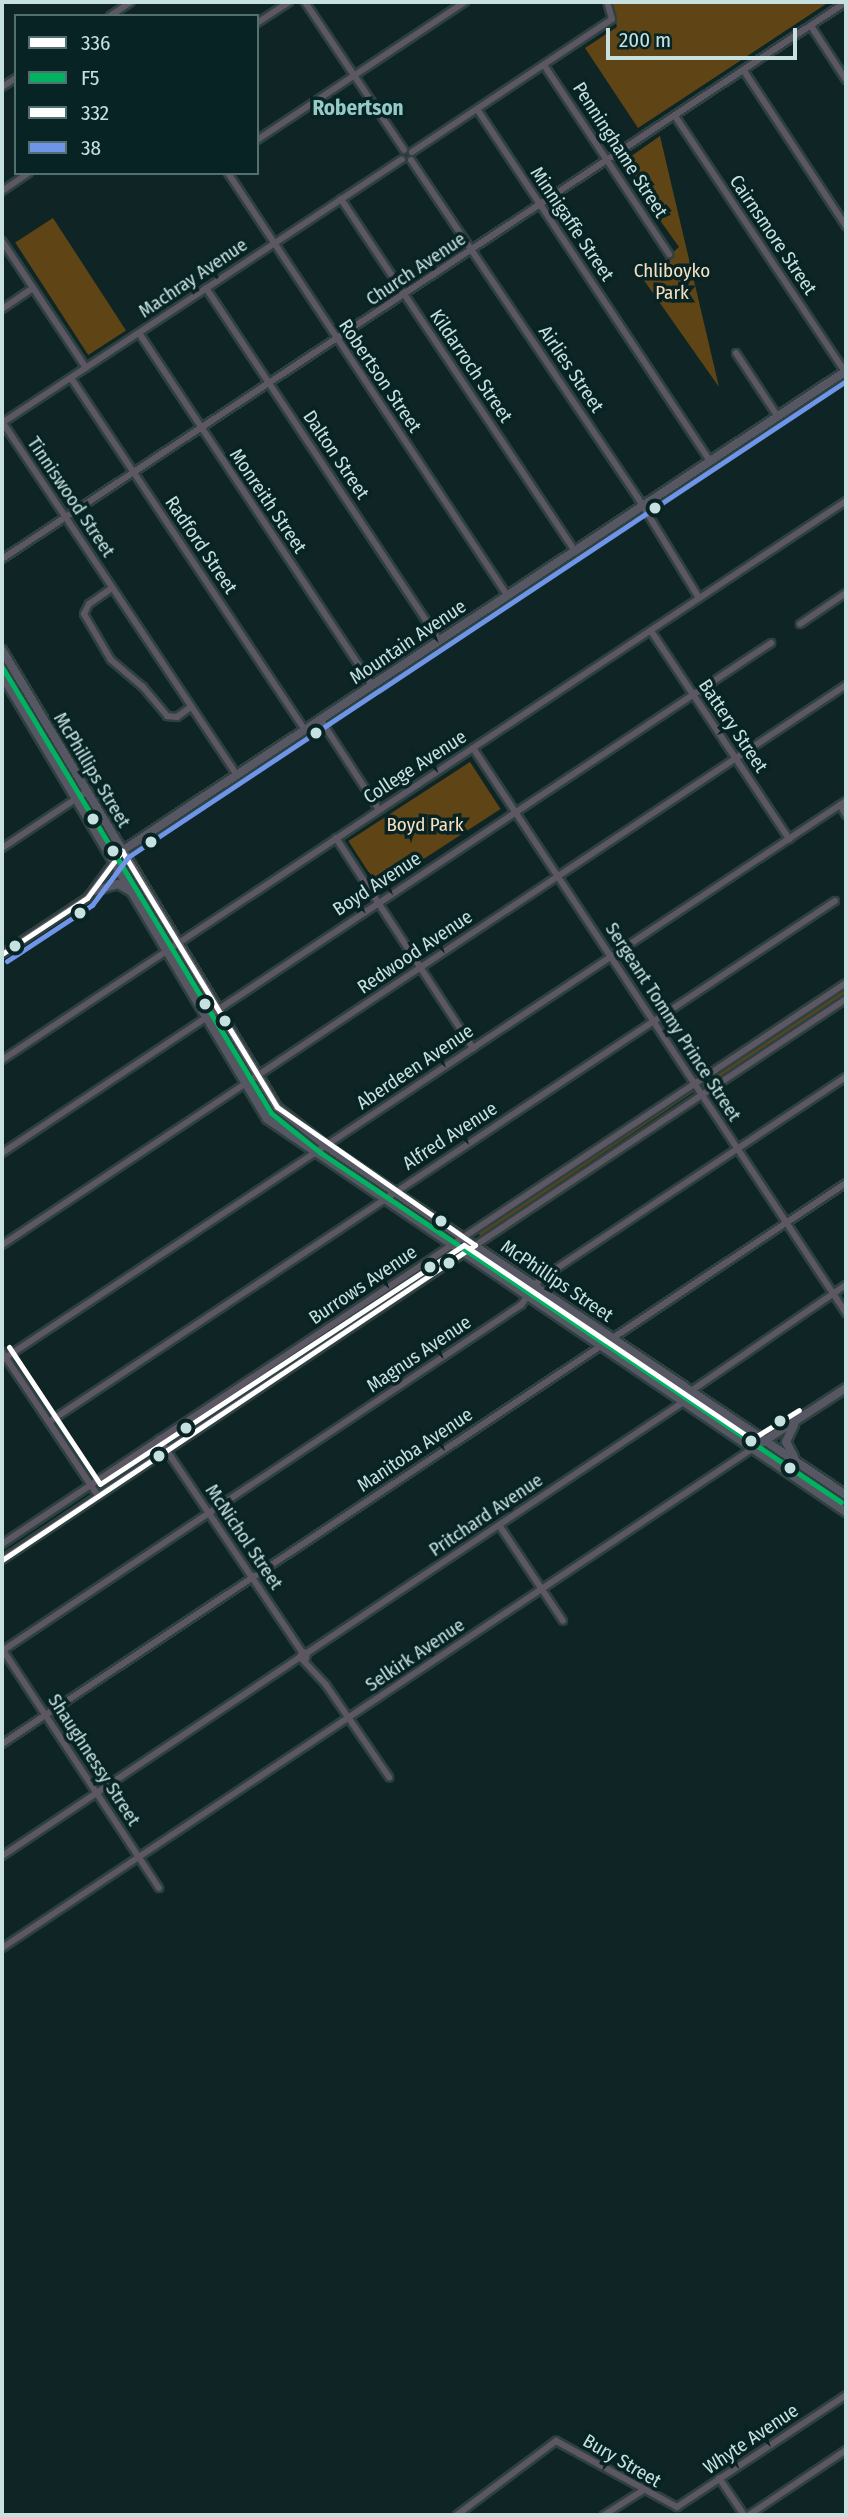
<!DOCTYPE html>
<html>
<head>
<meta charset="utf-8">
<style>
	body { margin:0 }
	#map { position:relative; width:848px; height:2517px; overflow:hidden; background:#0f2525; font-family:"Fira Sans Condensed",sans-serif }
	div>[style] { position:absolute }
	.green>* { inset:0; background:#5f4515; transform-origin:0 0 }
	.roads { filter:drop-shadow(2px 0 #2e4141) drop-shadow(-2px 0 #2e4141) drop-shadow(0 2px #2e4141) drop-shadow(0 -2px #2e4141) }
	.minor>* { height:6px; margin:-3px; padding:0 3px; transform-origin:3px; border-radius:3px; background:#5c5763 }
	.major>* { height:8px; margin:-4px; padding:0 4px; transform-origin:4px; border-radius:4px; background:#565762 }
	.bus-1>* { height:5px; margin:-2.5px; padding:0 2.5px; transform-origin:2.5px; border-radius:2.5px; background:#fff }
	.bus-2>* { height:5px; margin:-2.5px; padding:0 2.5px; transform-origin:2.5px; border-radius:2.5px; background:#00b262 }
	.bus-3>* { height:5px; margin:-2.5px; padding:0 2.5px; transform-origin:2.5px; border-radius:2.5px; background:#fff }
	.bus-4>* { height:5px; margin:-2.5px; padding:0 2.5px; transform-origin:2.5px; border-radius:2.5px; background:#6e95e8 }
	.dots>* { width:19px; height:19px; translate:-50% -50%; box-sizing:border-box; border:4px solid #082323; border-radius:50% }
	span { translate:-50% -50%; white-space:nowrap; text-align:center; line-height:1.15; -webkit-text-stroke:7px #082323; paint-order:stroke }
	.street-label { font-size:19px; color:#c7e1e1 }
	.park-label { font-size:19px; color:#f7e0c1 }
	.neighbourhood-label { font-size:21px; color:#95cac9; font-weight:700 }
	.frame { position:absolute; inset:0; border:4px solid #c7e1e1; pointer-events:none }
	.legend { position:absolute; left:14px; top:14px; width:245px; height:161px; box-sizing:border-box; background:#082323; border:2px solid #546f6f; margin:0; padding:9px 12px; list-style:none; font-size:21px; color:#c7e1e1 }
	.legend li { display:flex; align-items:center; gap:14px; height:35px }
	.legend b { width:35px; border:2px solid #546f6f }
	.scale { position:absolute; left:606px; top:28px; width:191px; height:32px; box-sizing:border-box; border:4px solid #c7e1e1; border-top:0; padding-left:9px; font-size:21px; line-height:24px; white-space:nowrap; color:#c7e1e1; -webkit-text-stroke:5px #082323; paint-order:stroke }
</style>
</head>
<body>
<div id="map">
	<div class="green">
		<i style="clip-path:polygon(611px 2px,829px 2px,638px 128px,585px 48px,617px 27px)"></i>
		<i style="clip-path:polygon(660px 136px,719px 387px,643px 279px,679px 247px,620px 164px)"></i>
		<i style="left:53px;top:218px;width:134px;height:45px;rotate:57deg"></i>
		<i style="left:470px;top:762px;width:56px;height:145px;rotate:57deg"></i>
		<i style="clip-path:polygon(846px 987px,846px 996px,703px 1088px,703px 1082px)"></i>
		<i style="left:695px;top:1091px;width:259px;height:8px;rotate:146deg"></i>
		<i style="clip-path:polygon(447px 1253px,451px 1257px,169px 1441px,170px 1437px)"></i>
	</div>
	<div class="roads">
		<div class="minor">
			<i style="left:305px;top:2px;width:178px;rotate:56.2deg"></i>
			<i style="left:110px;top:16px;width:25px;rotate:-34deg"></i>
			<i style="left:257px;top:23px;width:38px;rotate:-33deg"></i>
			<i style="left:811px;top:26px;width:64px;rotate:57.1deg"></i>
			<i style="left:544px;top:65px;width:227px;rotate:56.5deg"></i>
			<i style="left:744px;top:71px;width:186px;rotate:56.7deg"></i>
			<i style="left:2px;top:87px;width:17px;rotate:-33deg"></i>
			<i style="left:477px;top:109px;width:422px;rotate:56.5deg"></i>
			<i style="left:675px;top:116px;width:307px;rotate:56.4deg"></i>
			<i style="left:257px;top:140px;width:250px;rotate:-33.6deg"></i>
			<i style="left:412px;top:152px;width:240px;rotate:-33.6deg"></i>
			<i style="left:612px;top:19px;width:18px;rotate:-106deg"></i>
			<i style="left:411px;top:160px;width:407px;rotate:56.1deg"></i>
			<i style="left:638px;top:498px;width:117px;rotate:58.6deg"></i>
			<i style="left:228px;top:173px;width:506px;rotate:56.53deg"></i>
			<i style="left:2px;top:191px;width:32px;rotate:-34deg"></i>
			<i style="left:341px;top:199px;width:421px;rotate:56.4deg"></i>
			<i style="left:2px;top:241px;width:152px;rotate:56.5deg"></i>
			<i style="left:206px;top:288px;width:422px;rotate:56.5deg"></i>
			<i style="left:2px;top:309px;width:37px;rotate:-34deg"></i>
			<i style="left:139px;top:333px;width:422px;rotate:56.5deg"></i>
			<i style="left:736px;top:353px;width:77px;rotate:56.7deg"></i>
			<i style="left:71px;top:378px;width:421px;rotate:56.4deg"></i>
			<i style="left:2px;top:423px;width:479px;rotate:-33.4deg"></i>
			<i style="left:3px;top:423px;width:421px;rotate:56.4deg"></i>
			<i style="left:2px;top:559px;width:1011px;rotate:-33.42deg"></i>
			<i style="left:112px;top:588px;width:28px;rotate:145deg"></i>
			<i style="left:89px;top:604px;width:11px;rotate:117deg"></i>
			<i style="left:84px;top:614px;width:53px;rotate:59.6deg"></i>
			<i style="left:111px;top:660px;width:42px;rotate:40.2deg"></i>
			<i style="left:143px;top:687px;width:38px;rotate:50deg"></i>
			<i style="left:167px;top:716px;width:10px;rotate:6deg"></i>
			<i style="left:177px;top:717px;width:17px;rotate:-36deg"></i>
			<i style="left:800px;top:624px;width:55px;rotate:-34deg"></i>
			<i style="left:651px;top:631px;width:250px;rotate:56.4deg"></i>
			<i style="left:320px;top:719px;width:108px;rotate:57deg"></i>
			<i style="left:473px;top:748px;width:677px;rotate:56.57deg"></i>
			<i style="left:840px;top:805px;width:12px;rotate:59deg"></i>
			<i style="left:336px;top:838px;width:251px;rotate:56.9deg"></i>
			<i style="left:2px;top:848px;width:101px;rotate:-33.7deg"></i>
			<i style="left:2px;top:954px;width:102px;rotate:-33.4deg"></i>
			<i style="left:87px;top:898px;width:59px;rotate:-53.3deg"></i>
			<i style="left:2px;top:1060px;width:1012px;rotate:-33.52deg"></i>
			<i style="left:2px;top:1153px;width:923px;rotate:-33.55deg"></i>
			<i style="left:2px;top:1245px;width:1013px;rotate:-33.56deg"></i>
			<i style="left:2px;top:1352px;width:173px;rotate:56.3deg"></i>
			<i style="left:2px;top:1360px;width:1012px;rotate:-33.52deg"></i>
			<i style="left:691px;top:1391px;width:188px;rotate:-34.4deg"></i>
			<i style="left:49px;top:1422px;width:943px;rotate:-33.54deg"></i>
			<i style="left:159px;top:1439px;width:257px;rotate:56.1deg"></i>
			<i style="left:499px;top:1525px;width:115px;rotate:56.3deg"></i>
			<i style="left:2px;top:1544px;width:1013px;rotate:-33.61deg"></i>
			<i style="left:2px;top:1560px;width:1013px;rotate:-33.61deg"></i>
			<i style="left:2px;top:1649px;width:286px;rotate:56.7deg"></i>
			<i style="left:2px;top:1651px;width:624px;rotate:-33.69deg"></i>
			<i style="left:521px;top:1305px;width:31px;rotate:-54deg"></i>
			<i style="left:539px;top:1280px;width:368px;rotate:-33.5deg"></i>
			<i style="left:307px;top:1653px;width:452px;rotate:-33.7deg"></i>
			<i style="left:306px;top:1659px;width:6px;rotate:-81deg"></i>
			<i style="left:307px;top:1653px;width:5px;rotate:-169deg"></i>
			<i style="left:302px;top:1652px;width:5px;rotate:112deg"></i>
			<i style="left:300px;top:1657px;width:38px;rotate:47deg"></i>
			<i style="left:326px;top:1685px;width:112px;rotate:55.6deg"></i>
			<i style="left:2px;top:1744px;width:1013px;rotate:-33.61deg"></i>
			<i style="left:2px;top:1856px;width:358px;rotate:-33.7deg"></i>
			<i style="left:2px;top:1948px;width:901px;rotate:-33.64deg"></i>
			<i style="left:719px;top:2478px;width:45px;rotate:56deg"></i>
			<i style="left:457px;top:2515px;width:124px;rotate:-36.8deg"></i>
			<i style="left:556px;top:2441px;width:138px;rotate:28.6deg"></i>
			<i style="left:677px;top:2507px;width:203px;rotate:-33.5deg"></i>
			<i style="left:604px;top:2515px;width:45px;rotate:-32.3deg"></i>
			<i style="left:749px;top:2515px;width:117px;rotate:-33.8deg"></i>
		</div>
		<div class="major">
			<i style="left:2px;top:650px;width:533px;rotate:58.96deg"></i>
			<i style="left:277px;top:1107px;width:63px;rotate:38.5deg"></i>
			<i style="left:326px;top:1146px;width:626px;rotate:33.87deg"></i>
			<i style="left:2px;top:675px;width:517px;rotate:59.17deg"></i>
			<i style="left:267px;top:1119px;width:700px;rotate:34.17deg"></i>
			<i style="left:122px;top:851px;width:869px;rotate:-33.54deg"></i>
			<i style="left:94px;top:891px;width:25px;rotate:-16deg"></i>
			<i style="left:118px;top:884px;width:14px;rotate:30deg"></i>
			<i style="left:752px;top:1449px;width:112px;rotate:-33deg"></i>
			<i style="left:794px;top:1457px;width:17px;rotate:-118deg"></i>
			<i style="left:786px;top:1442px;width:19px;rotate:-65deg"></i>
		</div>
	</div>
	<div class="bus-1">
		<i style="left:2px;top:954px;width:102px;rotate:-33.4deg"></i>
		<i style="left:87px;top:898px;width:59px;rotate:-53.3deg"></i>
		<i style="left:122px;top:851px;width:299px;rotate:58.8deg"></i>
		<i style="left:277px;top:1107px;width:241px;rotate:34.9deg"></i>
		<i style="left:475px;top:1245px;width:568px;rotate:146.34deg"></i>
	</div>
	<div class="bus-2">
		<i style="left:2px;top:667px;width:521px;rotate:58.9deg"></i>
		<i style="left:271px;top:1113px;width:64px;rotate:38.7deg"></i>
		<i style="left:321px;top:1153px;width:626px;rotate:33.87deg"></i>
	</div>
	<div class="bus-3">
		<i style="left:9px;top:1347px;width:164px;rotate:56.4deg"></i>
		<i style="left:100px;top:1484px;width:435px;rotate:-33.3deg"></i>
		<i style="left:464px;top:1245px;width:347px;rotate:34deg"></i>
		<i style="left:752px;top:1439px;width:55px;rotate:-31.7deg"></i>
	</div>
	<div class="bus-4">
		<i style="left:7px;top:961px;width:102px;rotate:-33.4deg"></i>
		<i style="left:92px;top:905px;width:60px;rotate:-53.1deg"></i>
		<i style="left:128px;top:857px;width:861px;rotate:-33.54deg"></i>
	</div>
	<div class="dots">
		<i style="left:655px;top:508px;background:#c7e1e1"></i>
		<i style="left:316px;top:733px;background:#c7e1e1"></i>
		<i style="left:93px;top:819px;background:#c7e1e1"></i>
		<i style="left:151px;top:842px;background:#c7e1e1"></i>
		<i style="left:113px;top:851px;background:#c7e1e1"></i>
		<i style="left:80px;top:913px;background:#c7e1e1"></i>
		<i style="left:15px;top:946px;background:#c7e1e1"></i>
		<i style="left:205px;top:1004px;background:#c7e1e1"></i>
		<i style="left:225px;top:1021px;background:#c7e1e1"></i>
		<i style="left:441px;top:1221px;background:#c7e1e1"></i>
		<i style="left:449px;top:1263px;background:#c7e1e1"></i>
		<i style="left:430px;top:1267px;background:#c7e1e1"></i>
		<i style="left:780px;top:1421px;background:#c7e1e1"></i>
		<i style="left:186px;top:1428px;background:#c7e1e1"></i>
		<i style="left:751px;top:1441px;background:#c7e1e1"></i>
		<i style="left:159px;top:1456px;background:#c7e1e1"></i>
		<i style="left:790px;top:1468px;background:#c7e1e1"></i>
	</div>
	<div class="street-label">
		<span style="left:620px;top:150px;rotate:57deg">Penninghame Street</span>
		<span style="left:572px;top:224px;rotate:56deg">Minnigaffe Street</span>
		<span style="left:773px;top:235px;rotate:56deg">Cairnsmore Street</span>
		<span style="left:416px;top:269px;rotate:-34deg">Church Avenue</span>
		<span style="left:193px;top:278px;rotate:-34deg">Machray Avenue</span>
		<span style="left:471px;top:366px;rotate:56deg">Kildarroch Street</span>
		<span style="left:571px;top:369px;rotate:56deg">Airlies Street</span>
		<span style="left:380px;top:376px;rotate:56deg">Robertson Street</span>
		<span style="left:336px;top:455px;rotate:56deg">Dalton Street</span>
		<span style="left:71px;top:497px;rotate:56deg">Tinniswood Street</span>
		<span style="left:268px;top:501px;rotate:56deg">Monreith Street</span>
		<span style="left:201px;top:545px;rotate:56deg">Radford Street</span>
		<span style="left:408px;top:642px;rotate:-34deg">Mountain Avenue</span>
		<span style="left:733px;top:726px;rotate:56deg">Battery Street</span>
		<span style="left:415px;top:767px;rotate:-33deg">College Avenue</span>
		<span style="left:92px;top:770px;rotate:59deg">McPhillips Street</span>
		<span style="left:377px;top:884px;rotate:-33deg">Boyd Avenue</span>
		<span style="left:415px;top:952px;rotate:-34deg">Redwood Avenue</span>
		<span style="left:673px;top:1022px;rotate:57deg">Sergeant Tommy Prince Street</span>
		<span style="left:415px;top:1067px;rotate:-34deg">Aberdeen Avenue</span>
		<span style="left:450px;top:1136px;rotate:-33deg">Alfred Avenue</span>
		<span style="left:557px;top:1281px;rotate:34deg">McPhillips Street</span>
		<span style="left:363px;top:1285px;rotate:-34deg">Burrows Avenue</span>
		<span style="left:419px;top:1354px;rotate:-34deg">Magnus Avenue</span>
		<span style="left:415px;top:1450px;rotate:-34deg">Manitoba Avenue</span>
		<span style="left:486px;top:1515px;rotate:-34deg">Pritchard Avenue</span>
		<span style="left:244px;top:1537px;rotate:56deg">McNichol Street</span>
		<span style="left:415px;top:1655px;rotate:-34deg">Selkirk Avenue</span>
		<span style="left:94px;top:1760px;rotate:57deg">Shaughnessy Street</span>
		<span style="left:751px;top:2439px;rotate:-34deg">Whyte Avenue</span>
		<span style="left:622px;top:2461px;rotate:30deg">Bury Street</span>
	</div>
	<div class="park-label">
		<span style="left:672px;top:282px">Chliboyko<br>Park</span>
		<span style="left:425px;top:825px">Boyd Park</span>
	</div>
	<div class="neighbourhood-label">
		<span style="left:358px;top:108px">Robertson</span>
	</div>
	<div class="frame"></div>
	<ul class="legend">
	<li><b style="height:9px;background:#fff"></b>336</li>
	<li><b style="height:9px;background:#00b262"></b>F5</li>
	<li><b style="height:9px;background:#fff"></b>332</li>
	<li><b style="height:9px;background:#6e95e8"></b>38</li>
	</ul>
	<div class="scale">200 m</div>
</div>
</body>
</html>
